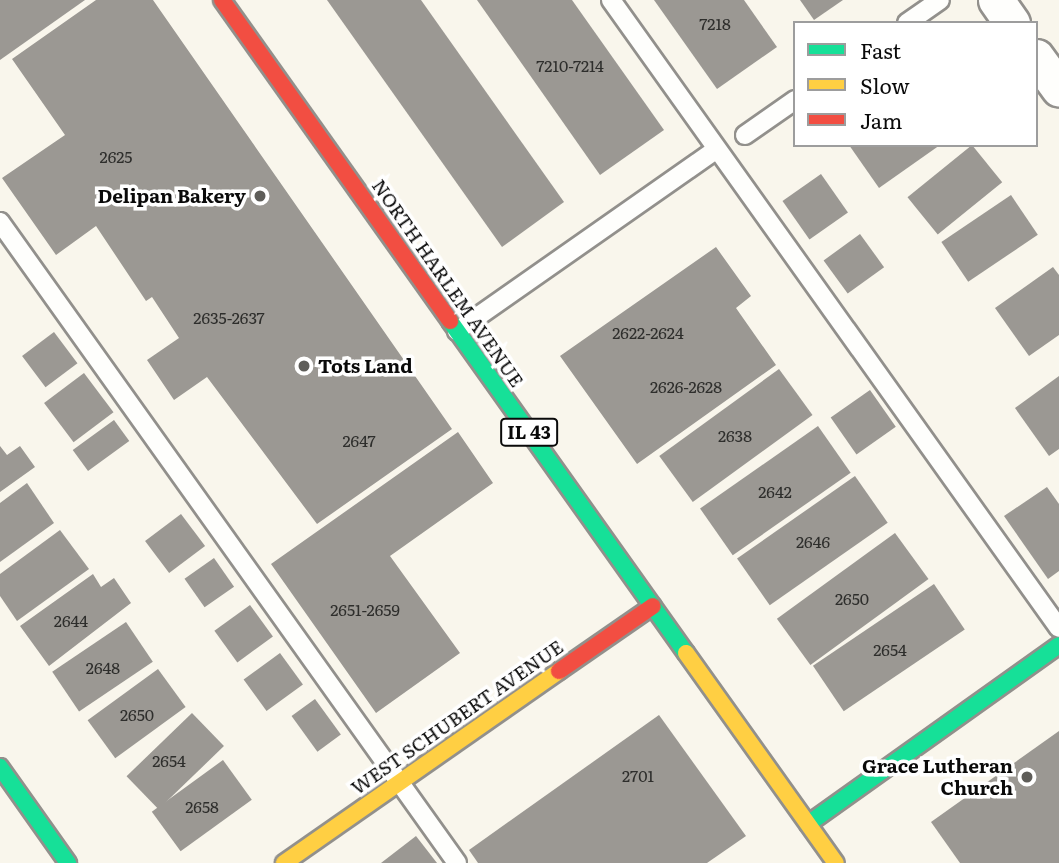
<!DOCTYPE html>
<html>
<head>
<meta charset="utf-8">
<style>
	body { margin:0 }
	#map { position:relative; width:1059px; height:863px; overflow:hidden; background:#f9f6ec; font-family:Literata,serif }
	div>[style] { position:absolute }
	.building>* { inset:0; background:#9b9893; transform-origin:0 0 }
	.roads { filter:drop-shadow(2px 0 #92908c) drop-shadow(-2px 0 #92908c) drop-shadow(0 2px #92908c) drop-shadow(0 -2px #92908c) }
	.lane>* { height:18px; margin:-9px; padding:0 9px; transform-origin:9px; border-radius:9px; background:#fefefc }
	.street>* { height:35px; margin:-17.5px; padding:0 17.5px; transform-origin:17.5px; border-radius:17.5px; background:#fefefc }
	.fast>* { height:16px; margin:-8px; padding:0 8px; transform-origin:8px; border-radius:8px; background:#16e098 }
	.slow>* { height:16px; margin:-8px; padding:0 8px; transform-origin:8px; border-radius:8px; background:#ffcf43 }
	.jam>* { height:16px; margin:-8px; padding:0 8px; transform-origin:8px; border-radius:8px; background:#f24e42 }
	.dots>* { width:19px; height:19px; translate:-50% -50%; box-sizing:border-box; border:4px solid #fff; border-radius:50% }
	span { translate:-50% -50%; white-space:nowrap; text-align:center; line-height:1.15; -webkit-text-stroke:7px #fff; paint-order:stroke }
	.number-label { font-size:16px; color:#2e2e2c }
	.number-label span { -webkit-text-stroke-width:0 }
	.shield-label span { padding:2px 5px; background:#fff; border:2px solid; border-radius:5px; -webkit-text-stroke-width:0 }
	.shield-label { font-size:18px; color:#0a0a0a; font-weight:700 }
	.poi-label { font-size:19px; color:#0a0a0a; font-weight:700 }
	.right { translate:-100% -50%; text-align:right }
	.left { translate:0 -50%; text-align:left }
	.street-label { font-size:19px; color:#0a0a0a }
	.legend { position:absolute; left:793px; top:21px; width:245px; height:126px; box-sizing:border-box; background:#fff; border:2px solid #9d9d9d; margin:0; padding:9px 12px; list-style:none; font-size:21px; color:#0a0a0a }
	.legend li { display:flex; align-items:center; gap:14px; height:35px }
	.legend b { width:35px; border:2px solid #9d9d9d }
</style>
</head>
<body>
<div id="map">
	<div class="building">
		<i style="clip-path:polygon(0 0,85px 0,0 60px)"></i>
		<i style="clip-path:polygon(96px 0,153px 0,452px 429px,317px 524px,207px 377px,174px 400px,147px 360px,179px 338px,152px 297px,146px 301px,96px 226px,56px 255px,2px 178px,65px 135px,12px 59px)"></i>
		<i style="clip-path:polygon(327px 0,421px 0,564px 202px,502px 247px)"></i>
		<i style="clip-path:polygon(477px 0,572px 0,664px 130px,600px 175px)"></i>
		<i style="clip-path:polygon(654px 0,744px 0,777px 47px,717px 89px)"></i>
		<i style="clip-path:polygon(800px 0,843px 0,814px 20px)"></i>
		<i style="clip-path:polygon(849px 145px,940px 145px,879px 188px)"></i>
		<i style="left:972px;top:145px;width:48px;height:83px;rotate:51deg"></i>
		<i style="left:821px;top:174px;width:47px;height:47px;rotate:55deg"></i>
		<i style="left:1011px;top:195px;width:48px;height:84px;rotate:56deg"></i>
		<i style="left:860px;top:234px;width:41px;height:45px;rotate:54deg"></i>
		<i style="clip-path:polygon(716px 247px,751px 296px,736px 308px,776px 365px,637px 464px,560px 356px)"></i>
		<i style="clip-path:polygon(1053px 267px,1059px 275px,1059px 335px,1029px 356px,995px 308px)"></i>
		<i style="left:54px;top:332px;width:39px;height:40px;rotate:53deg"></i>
		<i style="left:779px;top:369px;width:57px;height:148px;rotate:54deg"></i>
		<i style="left:84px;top:373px;width:49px;height:50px;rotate:53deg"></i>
		<i style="clip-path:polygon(1059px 376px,1059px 449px,1049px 456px,1015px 408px)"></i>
		<i style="left:870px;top:390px;width:45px;height:48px;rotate:55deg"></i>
		<i style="left:114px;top:420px;width:26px;height:51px;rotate:54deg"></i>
		<i style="left:818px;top:426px;width:57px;height:144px;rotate:55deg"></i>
		<i style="clip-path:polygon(458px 432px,493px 483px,390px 556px,460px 653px,376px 713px,271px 564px)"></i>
		<i style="clip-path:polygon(0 446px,7px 455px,20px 446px,35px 467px,0 492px)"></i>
		<i style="left:855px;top:476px;width:57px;height:144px;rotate:55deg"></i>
		<i style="clip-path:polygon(27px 483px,54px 523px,0 562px,0 503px)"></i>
		<i style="clip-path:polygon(1047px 487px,1059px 504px,1059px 571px,1048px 579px,1004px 516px)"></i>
		<i style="left:181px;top:514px;width:40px;height:45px;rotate:53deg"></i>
		<i style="clip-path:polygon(60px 530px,89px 569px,17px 621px,0 596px,0 574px)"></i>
		<i style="left:895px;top:533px;width:57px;height:146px;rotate:54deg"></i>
		<i style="left:214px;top:558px;width:35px;height:36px;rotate:55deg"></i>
		<i style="clip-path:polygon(93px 574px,101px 587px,114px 578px,131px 603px,49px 666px,20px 626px)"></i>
		<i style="left:934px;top:584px;width:55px;height:146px;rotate:56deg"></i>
		<i style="left:250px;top:605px;width:39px;height:44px;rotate:54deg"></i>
		<i style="left:126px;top:622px;width:48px;height:89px;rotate:56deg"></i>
		<i style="left:280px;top:653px;width:39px;height:45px;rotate:54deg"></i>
		<i style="left:158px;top:669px;width:47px;height:87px;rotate:54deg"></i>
		<i style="left:315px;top:699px;width:44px;height:29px;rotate:54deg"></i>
		<i style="left:192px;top:713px;width:46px;height:91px;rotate:46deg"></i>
		<i style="clip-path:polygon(659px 715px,746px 836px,707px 863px,478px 863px,469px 850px)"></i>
		<i style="clip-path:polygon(1059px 731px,1059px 863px,960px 863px,931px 822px)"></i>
		<i style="left:223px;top:760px;width:49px;height:88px;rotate:54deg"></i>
		<i style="clip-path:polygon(416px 836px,437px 863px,381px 863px)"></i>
	</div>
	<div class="roads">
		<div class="lane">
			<i style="left:611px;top:0;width:771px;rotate:54.5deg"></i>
			<i style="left:907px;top:23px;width:40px;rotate:-34.9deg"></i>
			<i style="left:745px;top:135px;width:61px;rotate:-35deg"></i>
			<i style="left:0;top:222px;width:787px;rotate:54.51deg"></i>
			<i style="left:457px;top:331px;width:317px;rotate:-35deg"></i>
		</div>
		<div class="street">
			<i style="left:996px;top:0;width:28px;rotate:55deg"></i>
			<i style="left:1036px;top:57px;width:39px;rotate:54deg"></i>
		</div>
		<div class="fast">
			<i style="left:450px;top:321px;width:407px;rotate:54.6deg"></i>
			<i style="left:0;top:767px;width:118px;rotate:54.7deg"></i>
			<i style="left:808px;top:824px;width:308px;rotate:-35.5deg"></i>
		</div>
		<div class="slow">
			<i style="left:686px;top:653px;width:258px;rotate:54.5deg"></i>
			<i style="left:284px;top:863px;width:335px;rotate:-34.9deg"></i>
		</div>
		<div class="jam">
			<i style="left:222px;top:0;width:394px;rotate:54.6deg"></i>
			<i style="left:559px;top:671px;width:114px;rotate:-34.7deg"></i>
		</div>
	</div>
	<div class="dots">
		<i style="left:260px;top:196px;background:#5e5d59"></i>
		<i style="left:304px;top:366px;background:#5e5d59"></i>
		<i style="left:1027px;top:777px;background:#5e5d59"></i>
	</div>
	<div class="number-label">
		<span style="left:715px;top:23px">7218</span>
		<span style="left:570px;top:65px">7210-7214</span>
		<span style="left:116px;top:156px">2625</span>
		<span style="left:229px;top:317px">2635-2637</span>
		<span style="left:648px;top:332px">2622-2624</span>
		<span style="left:686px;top:386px">2626-2628</span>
		<span style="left:735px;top:435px">2638</span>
		<span style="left:359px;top:440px">2647</span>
		<span style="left:775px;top:491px">2642</span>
		<span style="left:813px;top:541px">2646</span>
		<span style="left:852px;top:598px">2650</span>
		<span style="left:365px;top:609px">2651-2659</span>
		<span style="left:71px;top:620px">2644</span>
		<span style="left:890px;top:649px">2654</span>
		<span style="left:103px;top:667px">2648</span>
		<span style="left:137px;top:714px">2650</span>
		<span style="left:169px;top:760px">2654</span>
		<span style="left:638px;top:775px">2701</span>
		<span style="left:202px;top:806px">2658</span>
	</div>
	<div class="shield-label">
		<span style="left:529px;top:432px">IL 43</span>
	</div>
	<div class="poi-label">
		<span class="right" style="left:246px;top:196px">Delipan Bakery</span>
		<span class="left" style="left:318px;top:366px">Tots Land</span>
		<span class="right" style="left:1013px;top:777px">Grace Lutheran<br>Church</span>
	</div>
	<div class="street-label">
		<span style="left:448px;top:283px;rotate:55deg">NORTH HARLEM AVENUE</span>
		<span style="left:457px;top:717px;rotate:-35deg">WEST SCHUBERT AVENUE</span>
	</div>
	<ul class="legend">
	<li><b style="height:9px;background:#16e098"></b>Fast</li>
	<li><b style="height:9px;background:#ffcf43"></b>Slow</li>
	<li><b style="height:9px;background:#f24e42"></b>Jam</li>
	</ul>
</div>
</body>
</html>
